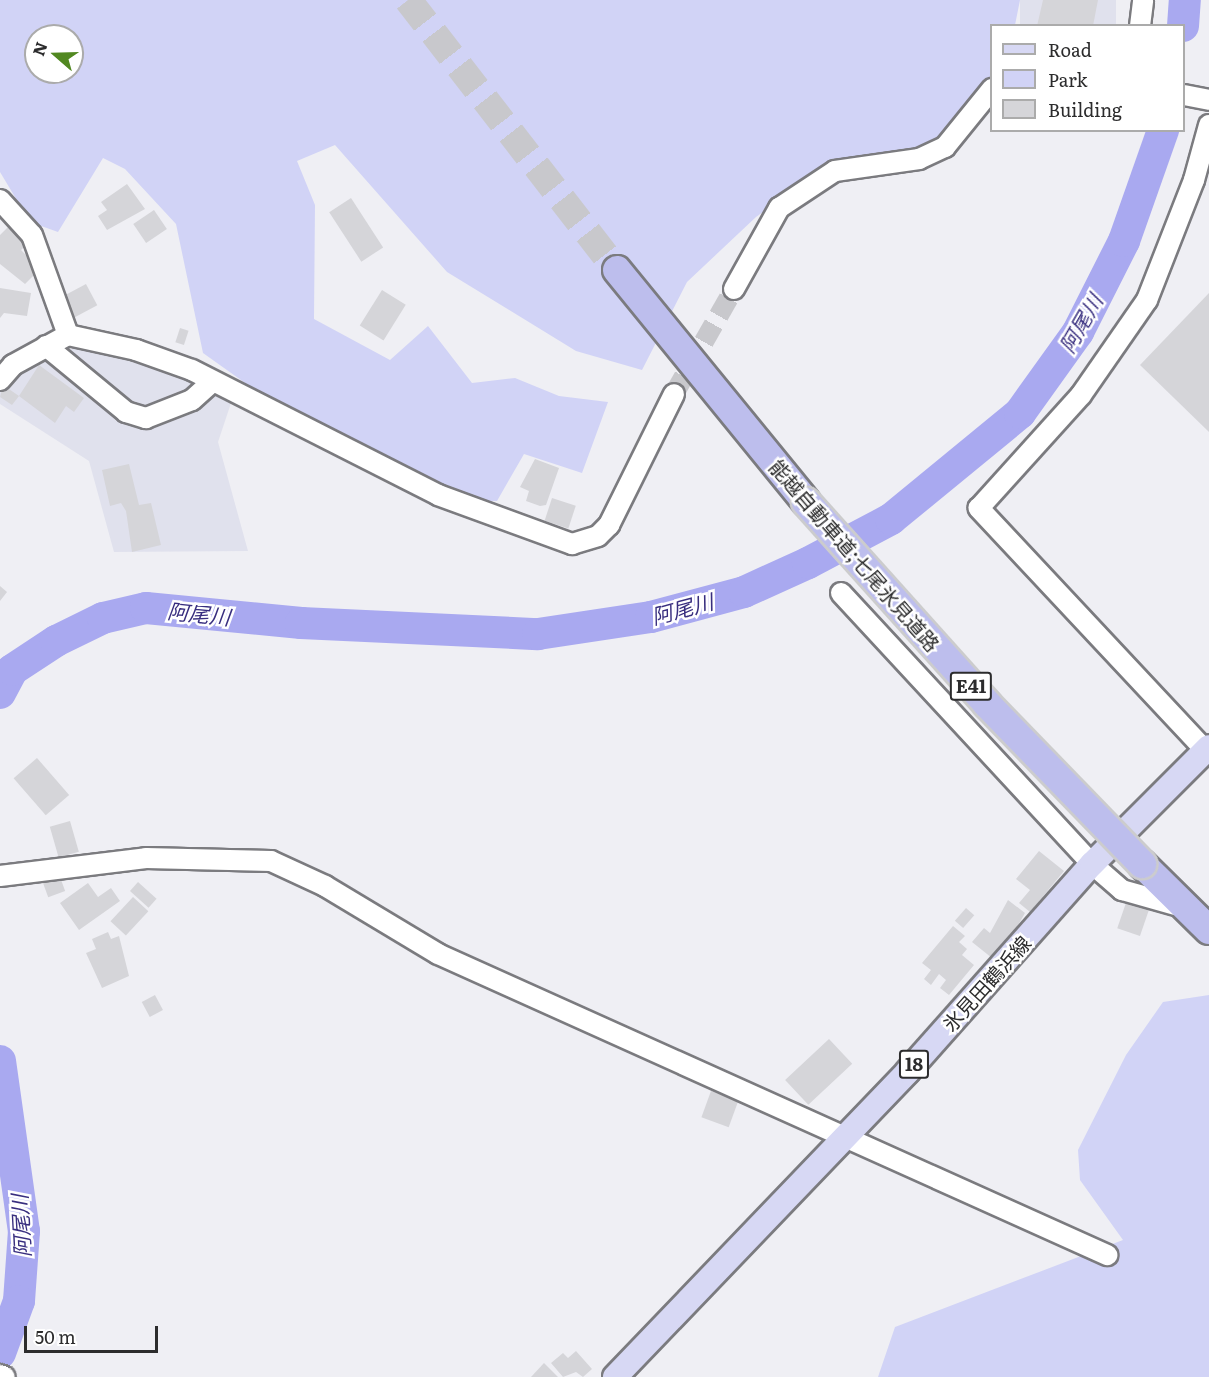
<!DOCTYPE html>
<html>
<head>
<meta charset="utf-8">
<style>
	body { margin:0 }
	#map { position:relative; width:1209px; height:1377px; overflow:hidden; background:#efeff4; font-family:Literata,"Noto Sans JP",serif }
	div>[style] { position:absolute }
	.built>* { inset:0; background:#e0e1ed; transform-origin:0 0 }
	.green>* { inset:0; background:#d1d3f6 }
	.river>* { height:32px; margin:-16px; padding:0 16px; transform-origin:16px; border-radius:16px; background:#a9a9f0 }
	.building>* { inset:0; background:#d5d5d9; transform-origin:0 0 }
	.minor-tunnel>* { height:20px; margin-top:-10px; transform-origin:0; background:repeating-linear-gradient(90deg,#c8c8cc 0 20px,transparent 0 30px) }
	.highway-tunnel>* { height:28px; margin-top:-14px; transform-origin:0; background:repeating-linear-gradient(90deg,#c8c8cc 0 28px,transparent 0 42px) }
	.roads { filter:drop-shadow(2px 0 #7b7b7f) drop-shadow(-2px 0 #7b7b7f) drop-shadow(0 2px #7b7b7f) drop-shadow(0 -2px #7b7b7f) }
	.minor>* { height:20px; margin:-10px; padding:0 10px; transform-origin:10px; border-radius:10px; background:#fff }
	.major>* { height:24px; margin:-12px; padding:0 12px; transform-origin:12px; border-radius:12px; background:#d7d8f4 }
	.highway>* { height:28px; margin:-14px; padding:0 14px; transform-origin:14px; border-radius:14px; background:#bdbeed }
	.bridges { filter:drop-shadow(2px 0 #cccccd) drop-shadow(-2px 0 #cccccd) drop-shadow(0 2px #cccccd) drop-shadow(0 -2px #cccccd) }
	.highway-bridge>* { height:28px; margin:-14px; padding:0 14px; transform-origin:14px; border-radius:14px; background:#bdbeed }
	span { translate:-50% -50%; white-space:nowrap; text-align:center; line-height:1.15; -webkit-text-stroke:5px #fff; paint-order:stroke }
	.shield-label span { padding:2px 4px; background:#fff; border:2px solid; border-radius:4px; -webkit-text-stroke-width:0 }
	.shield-label { font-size:18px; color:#2c2c2d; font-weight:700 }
	.street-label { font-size:20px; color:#2c2c2d }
	.water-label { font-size:21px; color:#382e7f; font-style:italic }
	.legend { position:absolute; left:990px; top:24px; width:195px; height:108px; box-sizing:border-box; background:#fff; border:2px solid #ababab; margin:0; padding:8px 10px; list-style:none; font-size:18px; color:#2c2c2d }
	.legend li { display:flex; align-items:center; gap:12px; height:30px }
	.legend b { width:30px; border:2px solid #ababab }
	.north { position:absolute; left:24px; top:24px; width:60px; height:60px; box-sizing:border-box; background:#fff; border:2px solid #ababab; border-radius:50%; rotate:290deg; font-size:16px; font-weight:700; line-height:24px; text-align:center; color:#2c2c2d }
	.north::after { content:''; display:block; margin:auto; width:21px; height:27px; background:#518821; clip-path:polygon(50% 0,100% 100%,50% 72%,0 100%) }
	.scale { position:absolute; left:24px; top:1326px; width:134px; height:27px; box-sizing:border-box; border:3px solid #2c2c2d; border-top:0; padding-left:8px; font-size:18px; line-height:21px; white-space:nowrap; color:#2c2c2d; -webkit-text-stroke:4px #fff; paint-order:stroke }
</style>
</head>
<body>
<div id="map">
	<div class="built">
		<i style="left:1020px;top:0;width:96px;height:26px"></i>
		<i style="clip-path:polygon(79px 346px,151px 362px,231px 403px,218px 442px,248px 551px,114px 552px,89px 461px,0 404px,0 391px,31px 362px)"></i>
	</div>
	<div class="green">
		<i style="clip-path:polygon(evenodd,0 0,1020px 0,1015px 25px,992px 26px,991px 76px,949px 127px,922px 149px,829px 165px,756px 217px,687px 282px,642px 370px,576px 351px,447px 272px,335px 145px,297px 161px,315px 205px,314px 319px,390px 360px,428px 326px,472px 383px,515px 378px,559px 396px,608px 402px,582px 473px,524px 454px,497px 501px,473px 501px,255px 390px,203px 353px,176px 224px,125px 169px,103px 158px,58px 232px,30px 222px,0 172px,0 0,36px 36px,72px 36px,72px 72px,36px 72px,36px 36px)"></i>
		<i style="clip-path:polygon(1209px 995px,1209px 1377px,878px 1377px,895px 1327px,1123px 1240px,1080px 1180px,1078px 1150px,1126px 1055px,1163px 1002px)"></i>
	</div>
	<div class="river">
		<i style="left:1183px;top:26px;width:26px;rotate:-86deg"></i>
		<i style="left:0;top:693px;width:26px;rotate:-62deg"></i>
		<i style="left:12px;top:670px;width:53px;rotate:-33.4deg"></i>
		<i style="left:56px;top:641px;width:52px;rotate:-26.1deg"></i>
		<i style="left:103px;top:618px;width:44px;rotate:-13.1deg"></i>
		<i style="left:146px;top:608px;width:156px;rotate:5.5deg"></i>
		<i style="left:301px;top:623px;width:237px;rotate:2.7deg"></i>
		<i style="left:538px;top:634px;width:114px;rotate:-8.6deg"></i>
		<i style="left:651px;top:617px;width:96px;rotate:-15deg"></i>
		<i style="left:744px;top:592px;width:70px;rotate:-24.4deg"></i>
		<i style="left:808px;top:563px;width:94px;rotate:-27.9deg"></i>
		<i style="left:891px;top:519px;width:167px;rotate:-39.4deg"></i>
		<i style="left:1020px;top:413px;width:100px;rotate:-54.4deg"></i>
		<i style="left:1078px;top:332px;width:102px;rotate:-63.2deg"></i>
		<i style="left:1124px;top:241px;width:118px;rotate:-70.6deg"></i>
		<i style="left:0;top:1061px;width:172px;rotate:82deg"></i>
		<i style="left:24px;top:1231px;width:70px;rotate:94.1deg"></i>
		<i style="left:19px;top:1301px;width:55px;rotate:110.1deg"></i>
	</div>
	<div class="building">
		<i style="clip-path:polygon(1043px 0,1098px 0,1093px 26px,1037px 26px)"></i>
		<i style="clip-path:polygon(127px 184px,145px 209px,107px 230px,98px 216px,107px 210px,101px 202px)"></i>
		<i style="left:351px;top:198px;width:59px;height:26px;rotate:57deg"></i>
		<i style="left:154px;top:210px;width:23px;height:25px;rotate:56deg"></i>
		<i style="clip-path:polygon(9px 226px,27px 244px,21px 250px,40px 269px,25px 284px,0 264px,0 235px)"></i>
		<i style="left:86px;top:284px;width:24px;height:26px;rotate:62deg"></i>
		<i style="clip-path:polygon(0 288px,31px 293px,27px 316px,4px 313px,0 318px)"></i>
		<i style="left:382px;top:290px;width:28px;height:42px;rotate:32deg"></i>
		<i style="clip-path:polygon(1209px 293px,1209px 432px,1140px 365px)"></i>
		<i style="left:180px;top:328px;width:9px;height:15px;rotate:18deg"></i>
		<i style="clip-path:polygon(39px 365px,84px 398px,74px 412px,66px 406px,55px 423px,19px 396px)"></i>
		<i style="clip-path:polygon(3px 385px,19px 396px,12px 405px,0 397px)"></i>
		<i style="clip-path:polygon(535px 459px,559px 468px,546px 505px,540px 506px,526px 501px,529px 491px,520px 487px)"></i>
		<i style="clip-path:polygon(129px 464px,139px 505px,151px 503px,161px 545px,132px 552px,126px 511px,121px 503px,110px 506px,102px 470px)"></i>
		<i style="left:552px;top:498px;width:25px;height:24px;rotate:18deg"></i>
		<i style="clip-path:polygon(0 586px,7px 592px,0 601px)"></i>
		<i style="left:37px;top:758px;width:49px;height:31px;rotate:49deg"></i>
		<i style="left:70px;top:821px;width:32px;height:21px;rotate:74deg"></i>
		<i style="clip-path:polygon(1039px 851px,1064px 871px,1030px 912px,1019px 903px,1030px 890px,1016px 879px)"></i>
		<i style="left:60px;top:877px;width:15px;height:18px;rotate:70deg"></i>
		<i style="left:138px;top:882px;width:25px;height:12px;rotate:42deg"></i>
		<i style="clip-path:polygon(88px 883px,98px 897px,111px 888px,120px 901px,79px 930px,60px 903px)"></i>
		<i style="left:133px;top:897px;width:21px;height:33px;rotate:43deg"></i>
		<i style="left:1128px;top:897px;width:24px;height:33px;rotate:19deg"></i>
		<i style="clip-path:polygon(1008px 900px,1025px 913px,997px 962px,972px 942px,984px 928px,990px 933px)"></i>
		<i style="left:966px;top:908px;width:11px;height:17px;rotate:41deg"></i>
		<i style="clip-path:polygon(953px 926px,965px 936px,959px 942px,967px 949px,962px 955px,974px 965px,949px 995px,940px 988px,946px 980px,939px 974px,931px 985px,924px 979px,931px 970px,922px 963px)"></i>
		<i style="clip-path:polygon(108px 932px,111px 939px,119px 936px,129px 976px,102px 988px,86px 953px,96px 949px,92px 939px)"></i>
		<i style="left:155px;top:995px;width:17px;height:15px;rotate:62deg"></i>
		<i style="left:829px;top:1039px;width:34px;height:60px;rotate:47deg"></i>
		<i style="left:711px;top:1091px;width:29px;height:28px;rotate:20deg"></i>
		<i style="clip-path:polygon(576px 1351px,592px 1369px,583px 1377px,576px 1372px,563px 1377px,551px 1363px,563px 1353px,568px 1358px)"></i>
		<i style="clip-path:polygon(544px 1363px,558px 1377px,531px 1377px)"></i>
	</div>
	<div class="minor-tunnel">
		<i style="left:674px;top:394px;width:121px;rotate:-60.3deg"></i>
	</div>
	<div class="highway-tunnel">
		<i style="left:408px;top:0;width:341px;rotate:52.3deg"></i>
	</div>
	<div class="roads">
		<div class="minor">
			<i style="left:1140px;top:26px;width:26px;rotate:-83deg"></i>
			<i style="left:1184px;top:95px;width:25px;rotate:11deg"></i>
			<i style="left:0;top:200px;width:47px;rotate:47.6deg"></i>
			<i style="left:32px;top:235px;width:106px;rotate:70.2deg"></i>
			<i style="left:734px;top:289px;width:93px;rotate:-60.9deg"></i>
			<i style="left:779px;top:208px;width:67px;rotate:-33.5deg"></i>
			<i style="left:835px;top:171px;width:85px;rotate:-8.1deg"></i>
			<i style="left:919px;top:159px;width:29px;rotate:-25deg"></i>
			<i style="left:945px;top:147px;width:75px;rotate:-51deg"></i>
			<i style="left:46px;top:346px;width:104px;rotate:39.5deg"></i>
			<i style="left:126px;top:412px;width:21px;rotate:17deg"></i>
			<i style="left:146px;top:418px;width:49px;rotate:-21.4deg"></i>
			<i style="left:192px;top:400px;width:28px;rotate:-42deg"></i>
			<i style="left:0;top:380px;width:20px;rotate:-49deg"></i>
			<i style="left:13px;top:365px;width:63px;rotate:-28.6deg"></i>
			<i style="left:68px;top:335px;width:70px;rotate:12.4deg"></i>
			<i style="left:136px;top:350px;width:59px;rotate:19.7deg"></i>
			<i style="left:192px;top:370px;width:276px;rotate:26.9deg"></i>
			<i style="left:438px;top:495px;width:143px;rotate:20.1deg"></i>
			<i style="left:572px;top:544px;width:27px;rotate:-17deg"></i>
			<i style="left:598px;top:536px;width:16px;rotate:-45deg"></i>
			<i style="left:609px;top:525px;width:146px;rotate:-63.6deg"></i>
			<i style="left:841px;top:593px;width:369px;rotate:47.2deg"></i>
			<i style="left:1092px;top:864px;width:40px;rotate:41deg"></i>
			<i style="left:1122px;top:890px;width:55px;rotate:15.8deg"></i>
			<i style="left:1206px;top:751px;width:333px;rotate:-133.1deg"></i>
			<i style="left:979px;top:508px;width:152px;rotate:-47.9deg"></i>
			<i style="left:1081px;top:395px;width:116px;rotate:-55.2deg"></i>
			<i style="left:1147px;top:300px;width:129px;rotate:-68.6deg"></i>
			<i style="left:1194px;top:180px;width:57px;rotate:-74.7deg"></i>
			<i style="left:0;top:876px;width:147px;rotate:-7deg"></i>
			<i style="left:146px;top:858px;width:125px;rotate:1.4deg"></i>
			<i style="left:271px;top:861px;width:60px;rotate:24.8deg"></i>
			<i style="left:325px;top:886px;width:132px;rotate:31deg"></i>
			<i style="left:438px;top:954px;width:734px;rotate:24.22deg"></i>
			<i style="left:0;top:1375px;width:5px;rotate:22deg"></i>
		</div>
		<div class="major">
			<i style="left:615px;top:1377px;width:424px;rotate:-46.2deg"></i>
			<i style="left:908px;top:1071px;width:277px;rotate:-48.4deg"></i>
			<i style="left:1092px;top:864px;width:165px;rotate:-45deg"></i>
		</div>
		<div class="highway">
			<i style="left:617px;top:270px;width:299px;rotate:50.8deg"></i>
			<i style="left:1142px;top:864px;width:94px;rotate:44.6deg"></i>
		</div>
	</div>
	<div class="bridges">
		<div class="highway-bridge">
			<i style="left:806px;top:502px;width:271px;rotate:48.1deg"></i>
			<i style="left:987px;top:704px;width:223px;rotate:45.9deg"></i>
		</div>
	</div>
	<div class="shield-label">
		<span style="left:971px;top:686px">E41</span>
		<span style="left:914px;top:1064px">18</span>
	</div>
	<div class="street-label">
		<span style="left:855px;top:555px;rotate:49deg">能越自動車道;七尾氷見道路</span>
		<span style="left:986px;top:983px;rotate:-48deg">氷見田鶴浜線</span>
	</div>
	<div class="water-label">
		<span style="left:1080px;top:323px;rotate:-60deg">阿尾川</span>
		<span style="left:682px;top:608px;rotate:-15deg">阿尾川</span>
		<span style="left:199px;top:613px;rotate:6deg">阿尾川</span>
		<span style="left:20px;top:1226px;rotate:-93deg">阿尾川</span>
	</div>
	<ul class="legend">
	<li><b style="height:8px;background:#d7d8f4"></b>Road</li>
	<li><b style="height:16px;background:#d1d3f6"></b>Park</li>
	<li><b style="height:16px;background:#d5d5d9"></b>Building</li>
	</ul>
	<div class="north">N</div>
	<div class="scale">50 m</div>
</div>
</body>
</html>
